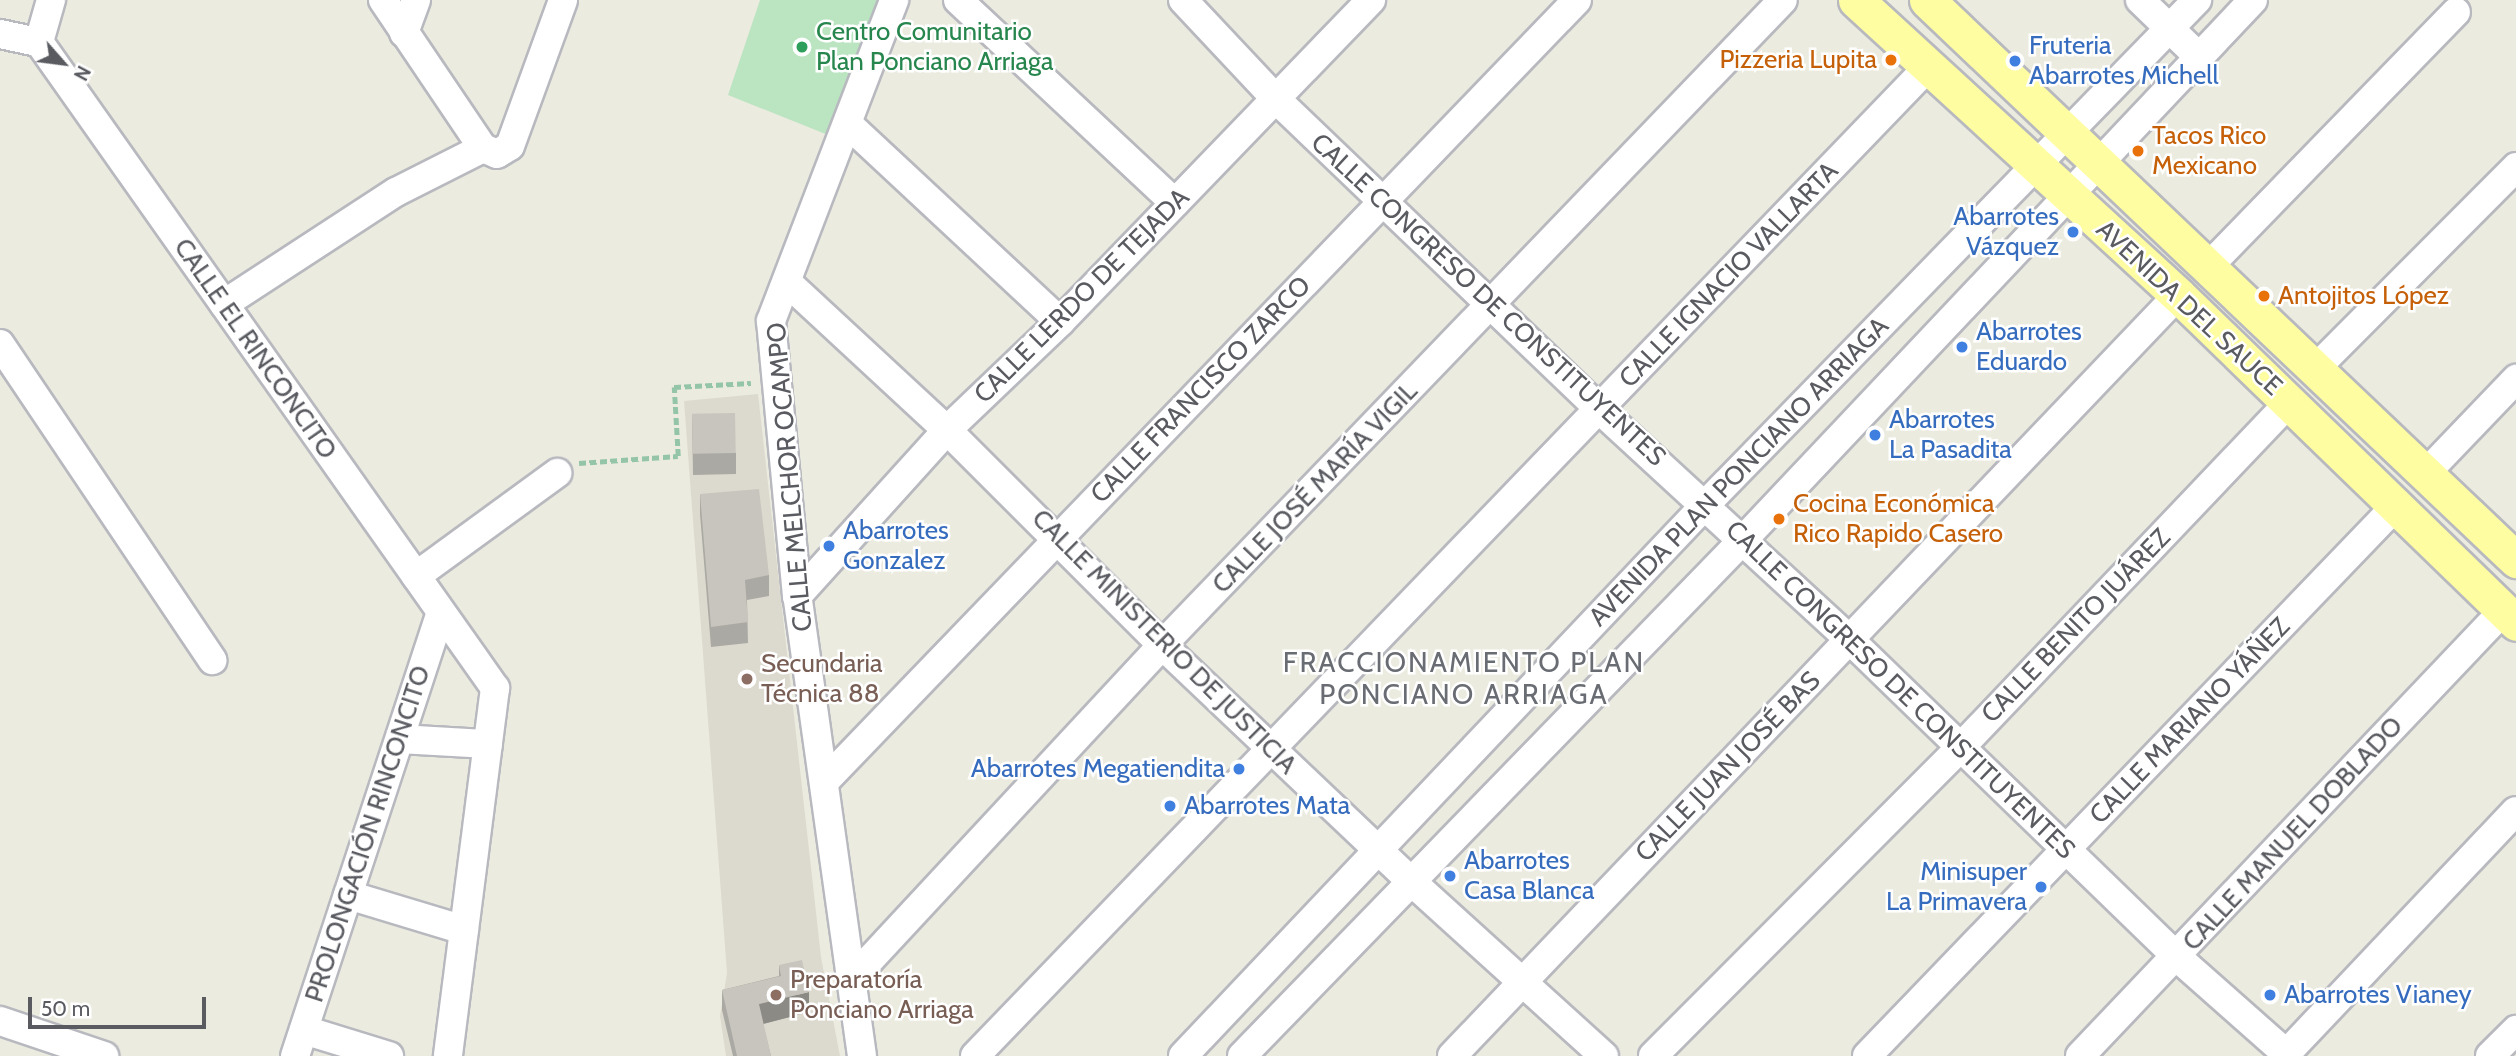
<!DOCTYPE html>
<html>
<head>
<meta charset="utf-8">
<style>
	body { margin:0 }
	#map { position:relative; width:2516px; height:1056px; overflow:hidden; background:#ecebe0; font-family:Cabin,sans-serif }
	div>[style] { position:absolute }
	.education>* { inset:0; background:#dcdace }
	.green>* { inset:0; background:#bbe4c1 }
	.path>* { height:4.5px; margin-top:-2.25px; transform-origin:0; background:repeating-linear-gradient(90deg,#94c5a9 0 7px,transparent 0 10.5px) }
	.roads { filter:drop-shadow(2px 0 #b8b9bf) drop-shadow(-2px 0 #b8b9bf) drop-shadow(0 2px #b8b9bf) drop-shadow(0 -2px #b8b9bf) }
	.minor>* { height:28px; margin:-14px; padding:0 14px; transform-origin:14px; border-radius:14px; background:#fff }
	.major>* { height:35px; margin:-17.5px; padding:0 17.5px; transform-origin:17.5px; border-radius:17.5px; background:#fffda2 }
	.wall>* { inset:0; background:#aba9a3 }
	.shaded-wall>* { inset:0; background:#8b8a84 }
	.building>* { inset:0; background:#c7c5bd; transform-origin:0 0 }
	.dots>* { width:19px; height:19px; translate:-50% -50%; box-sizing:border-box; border:4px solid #fff; border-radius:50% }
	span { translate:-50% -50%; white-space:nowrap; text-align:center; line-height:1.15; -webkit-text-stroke:5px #fff; paint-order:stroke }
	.leisure-label { font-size:26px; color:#27864d }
	.left { translate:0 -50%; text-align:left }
	.shop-label { font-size:26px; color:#366cbe }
	.right { translate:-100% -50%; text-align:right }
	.food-label { font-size:26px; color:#c56008 }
	.street-label { font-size:26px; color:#595b61 }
	.education-label { font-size:26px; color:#785e54 }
	.neighbourhood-label { font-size:28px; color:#696d73; letter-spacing:2px }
	.north { position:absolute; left:28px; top:28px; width:70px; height:70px; -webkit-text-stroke:5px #fff; paint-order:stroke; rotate:118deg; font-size:19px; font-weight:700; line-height:28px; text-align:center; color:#595b61 }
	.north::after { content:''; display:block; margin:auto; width:24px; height:32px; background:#595b61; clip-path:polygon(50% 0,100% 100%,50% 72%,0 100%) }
	.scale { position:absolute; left:28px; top:997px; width:178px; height:32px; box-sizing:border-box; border:4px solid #595b61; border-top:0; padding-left:9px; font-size:21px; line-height:24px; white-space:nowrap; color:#595b61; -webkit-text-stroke:5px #fff; paint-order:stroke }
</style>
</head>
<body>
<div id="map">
	<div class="education">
		<i style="clip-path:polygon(758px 394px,821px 957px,840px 1056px,726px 1056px,720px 1016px,727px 973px,684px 401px)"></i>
	</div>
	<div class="green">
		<i style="clip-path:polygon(760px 0,877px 0,828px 135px,728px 95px)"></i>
	</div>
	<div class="path">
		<i style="left:579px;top:463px;width:99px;rotate:-4deg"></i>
		<i style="left:678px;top:456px;width:69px;rotate:-93.3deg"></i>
		<i style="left:674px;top:387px;width:77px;rotate:-3deg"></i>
	</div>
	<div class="roads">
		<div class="minor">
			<i style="left:383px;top:0;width:179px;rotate:56deg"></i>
			<i style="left:483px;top:148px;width:15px;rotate:23deg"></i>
			<i style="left:497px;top:154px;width:15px;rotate:-32deg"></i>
			<i style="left:510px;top:146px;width:155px;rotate:-70deg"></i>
			<i style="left:958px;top:0;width:297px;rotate:43.1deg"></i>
			<i style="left:1183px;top:0;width:136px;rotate:46.8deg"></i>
			<i style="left:1276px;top:99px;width:449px;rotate:43.8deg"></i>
			<i style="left:1600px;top:410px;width:340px;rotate:42.6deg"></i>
			<i style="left:1850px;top:640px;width:455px;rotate:44.1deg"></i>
			<i style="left:2177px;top:957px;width:149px;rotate:41.5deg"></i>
			<i style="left:2140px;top:0;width:83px;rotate:44deg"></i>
			<i style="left:404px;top:33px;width:35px;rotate:-70deg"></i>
			<i style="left:0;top:34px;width:40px;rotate:12deg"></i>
			<i style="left:39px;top:42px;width:791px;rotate:54.78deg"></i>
			<i style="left:495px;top:688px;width:371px;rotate:97.3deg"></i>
			<i style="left:39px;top:42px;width:44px;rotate:-74.1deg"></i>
			<i style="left:848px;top:124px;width:290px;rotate:43deg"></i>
			<i style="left:2207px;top:268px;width:357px;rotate:-45.8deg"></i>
			<i style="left:788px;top:283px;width:217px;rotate:42.8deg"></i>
			<i style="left:947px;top:430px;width:304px;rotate:45deg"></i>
			<i style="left:1162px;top:645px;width:344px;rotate:43.5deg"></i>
			<i style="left:1412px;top:882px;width:259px;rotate:42.2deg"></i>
			<i style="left:224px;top:304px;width:205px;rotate:-33.1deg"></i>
			<i style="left:396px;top:192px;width:97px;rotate:-26.8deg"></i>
			<i style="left:0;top:344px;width:381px;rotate:56.1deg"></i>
			<i style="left:2315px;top:369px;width:285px;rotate:-45.1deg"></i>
			<i style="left:2425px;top:474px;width:132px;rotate:-46.2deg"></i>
			<i style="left:416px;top:576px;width:175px;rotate:-36.1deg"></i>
			<i style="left:797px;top:596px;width:224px;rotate:-47.9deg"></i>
			<i style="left:947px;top:430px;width:156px;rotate:-43.7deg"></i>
			<i style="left:1060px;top:322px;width:448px;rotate:-46deg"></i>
			<i style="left:400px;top:739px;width:88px;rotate:3.3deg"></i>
			<i style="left:825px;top:781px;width:1084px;rotate:-46.08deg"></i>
			<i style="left:348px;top:895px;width:121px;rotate:16.8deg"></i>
			<i style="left:851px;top:980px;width:457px;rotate:-47.1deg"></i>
			<i style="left:1162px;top:645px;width:895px;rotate:-46.09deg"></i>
			<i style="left:0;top:1021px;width:110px;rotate:18.6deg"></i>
			<i style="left:304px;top:1030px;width:89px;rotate:17deg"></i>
			<i style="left:295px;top:1056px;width:467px;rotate:-71.8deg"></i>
			<i style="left:862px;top:1056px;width:465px;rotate:-98deg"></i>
			<i style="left:797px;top:596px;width:276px;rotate:-95.4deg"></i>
			<i style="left:771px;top:321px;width:344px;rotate:-69deg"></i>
			<i style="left:975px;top:1056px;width:1372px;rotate:-46.06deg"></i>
			<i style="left:1183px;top:1056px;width:760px;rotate:-46.55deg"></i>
			<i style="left:1706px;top:504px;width:704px;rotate:-45.75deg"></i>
			<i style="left:1242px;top:1056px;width:718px;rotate:-45.85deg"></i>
			<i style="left:1742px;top:541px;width:744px;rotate:-46.63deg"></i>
			<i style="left:1452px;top:1056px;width:1052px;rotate:-46.35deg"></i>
			<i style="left:1653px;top:1056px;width:435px;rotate:-45.1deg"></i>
			<i style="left:1960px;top:748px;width:478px;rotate:-46.4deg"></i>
			<i style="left:1867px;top:1056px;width:762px;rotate:-46.12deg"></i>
			<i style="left:2080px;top:1056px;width:615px;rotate:-46.45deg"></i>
			<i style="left:2284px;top:1056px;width:337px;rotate:-46.6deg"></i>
			<i style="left:2490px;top:1056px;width:37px;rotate:-45deg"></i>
		</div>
		<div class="major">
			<i style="left:1856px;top:0;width:437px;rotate:42.5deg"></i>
			<i style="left:2178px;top:295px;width:471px;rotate:44.1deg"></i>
			<i style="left:1927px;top:0;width:813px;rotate:43.55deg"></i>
		</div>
	</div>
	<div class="wall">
		<i style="clip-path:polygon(692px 415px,736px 453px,736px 474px,693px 475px)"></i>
		<i style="clip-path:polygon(700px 494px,769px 575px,769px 596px,747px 600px,748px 643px,711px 647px,700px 514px)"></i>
		<i style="clip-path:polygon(779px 965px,809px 1012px,763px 1024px,771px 1056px,733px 1056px,722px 1010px,722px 990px,779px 976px)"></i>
	</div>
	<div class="shaded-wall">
		<i style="clip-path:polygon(809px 992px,809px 1012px,759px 1025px,759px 1004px)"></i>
	</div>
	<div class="building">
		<i style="left:735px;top:413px;width:40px;height:43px;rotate:89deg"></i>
		<i style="clip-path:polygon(759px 489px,769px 575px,745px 580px,748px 622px,711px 627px,700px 494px)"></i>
		<i style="clip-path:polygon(802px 960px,809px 992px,759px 1004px,771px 1056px,737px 1056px,722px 990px,781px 976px,779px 965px)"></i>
	</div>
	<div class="dots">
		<i style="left:802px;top:47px;background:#2e9e5b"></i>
		<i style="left:1891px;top:60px;background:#e8710a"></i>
		<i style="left:2015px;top:61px;background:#3f7fe0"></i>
		<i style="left:2138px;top:151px;background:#e8710a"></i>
		<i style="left:2073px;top:232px;background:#3f7fe0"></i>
		<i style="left:2264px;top:296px;background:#e8710a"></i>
		<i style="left:1962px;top:347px;background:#3f7fe0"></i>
		<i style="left:1875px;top:435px;background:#3f7fe0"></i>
		<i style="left:1779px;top:519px;background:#e8710a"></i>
		<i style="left:829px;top:546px;background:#3f7fe0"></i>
		<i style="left:747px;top:679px;background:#8d6e63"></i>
		<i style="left:1239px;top:769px;background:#3f7fe0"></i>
		<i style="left:1170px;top:806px;background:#3f7fe0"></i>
		<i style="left:1450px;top:876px;background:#3f7fe0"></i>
		<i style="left:2041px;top:887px;background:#3f7fe0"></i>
		<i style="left:776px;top:995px;background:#8d6e63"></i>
		<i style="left:2270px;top:995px;background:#3f7fe0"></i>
	</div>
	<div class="leisure-label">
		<span class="left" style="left:816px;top:47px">Centro Comunitario<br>Plan Ponciano Arriaga</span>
	</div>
	<div class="shop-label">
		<span class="left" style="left:2029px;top:61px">Fruteria<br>Abarrotes Michell</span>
		<span class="right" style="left:2059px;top:232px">Abarrotes<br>Vázquez</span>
		<span class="left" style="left:1976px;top:347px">Abarrotes<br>Eduardo</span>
		<span class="left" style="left:1889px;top:435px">Abarrotes<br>La Pasadita</span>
		<span class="left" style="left:843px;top:546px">Abarrotes<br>Gonzalez</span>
		<span class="right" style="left:1225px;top:769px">Abarrotes Megatiendita</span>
		<span class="left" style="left:1184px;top:806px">Abarrotes Mata</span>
		<span class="left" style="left:1464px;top:876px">Abarrotes<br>Casa Blanca</span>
		<span class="right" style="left:2027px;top:887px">Minisuper<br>La Primavera</span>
		<span class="left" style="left:2284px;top:995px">Abarrotes Vianey</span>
	</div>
	<div class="food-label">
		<span class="right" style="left:1877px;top:60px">Pizzeria Lupita</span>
		<span class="left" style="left:2152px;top:151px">Tacos Rico<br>Mexicano</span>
		<span class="left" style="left:2278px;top:296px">Antojitos López</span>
		<span class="left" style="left:1793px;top:519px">Cocina Económica<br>Rico Rapido Casero</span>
	</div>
	<div class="street-label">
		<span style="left:1729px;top:275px;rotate:-46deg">CALLE IGNACIO VALLARTA</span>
		<span style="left:1082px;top:296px;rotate:-45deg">CALLE LERDO DE TEJADA</span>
		<span style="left:1488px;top:300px;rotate:43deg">CALLE CONGRESO DE CONSTITUYENTES</span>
		<span style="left:2189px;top:308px;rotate:43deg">AVENIDA DEL SAUCE</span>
		<span style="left:255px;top:349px;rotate:55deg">CALLE EL RINCONCITO</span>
		<span style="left:1201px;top:390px;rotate:-46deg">CALLE FRANCISCO ZARCO</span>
		<span style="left:1739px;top:472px;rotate:-46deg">AVENIDA PLAN PONCIANO ARRIAGA</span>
		<span style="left:790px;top:477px;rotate:-95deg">CALLE MELCHOR OCAMPO</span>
		<span style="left:1315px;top:488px;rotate:-46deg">CALLE JOSÉ MARÍA VIGIL</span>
		<span style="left:2076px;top:626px;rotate:-46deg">CALLE BENITO JUÁREZ</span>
		<span style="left:1164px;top:642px;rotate:45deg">CALLE MINISTERIO DE JUSTICIA</span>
		<span style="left:1900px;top:690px;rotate:44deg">CALLE CONGRESO DE CONSTITUYENTES</span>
		<span style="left:2190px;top:721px;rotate:-46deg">CALLE MARIANO YÁÑEZ</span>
		<span style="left:1728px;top:767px;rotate:-46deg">CALLE JUAN JOSÉ BAS</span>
		<span style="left:368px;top:834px;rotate:-72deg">PROLONGACIÓN RINCONCITO</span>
		<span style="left:2293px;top:834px;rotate:-47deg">CALLE MANUEL DOBLADO</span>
	</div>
	<div class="education-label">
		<span class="left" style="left:761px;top:679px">Secundaria<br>Técnica 88</span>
		<span class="left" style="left:790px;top:995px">Preparatoría<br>Ponciano Arriaga</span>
	</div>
	<div class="neighbourhood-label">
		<span style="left:1464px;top:678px">FRACCIONAMIENTO PLAN<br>PONCIANO ARRIAGA</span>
	</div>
	<div class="north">N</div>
	<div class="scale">50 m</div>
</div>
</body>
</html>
